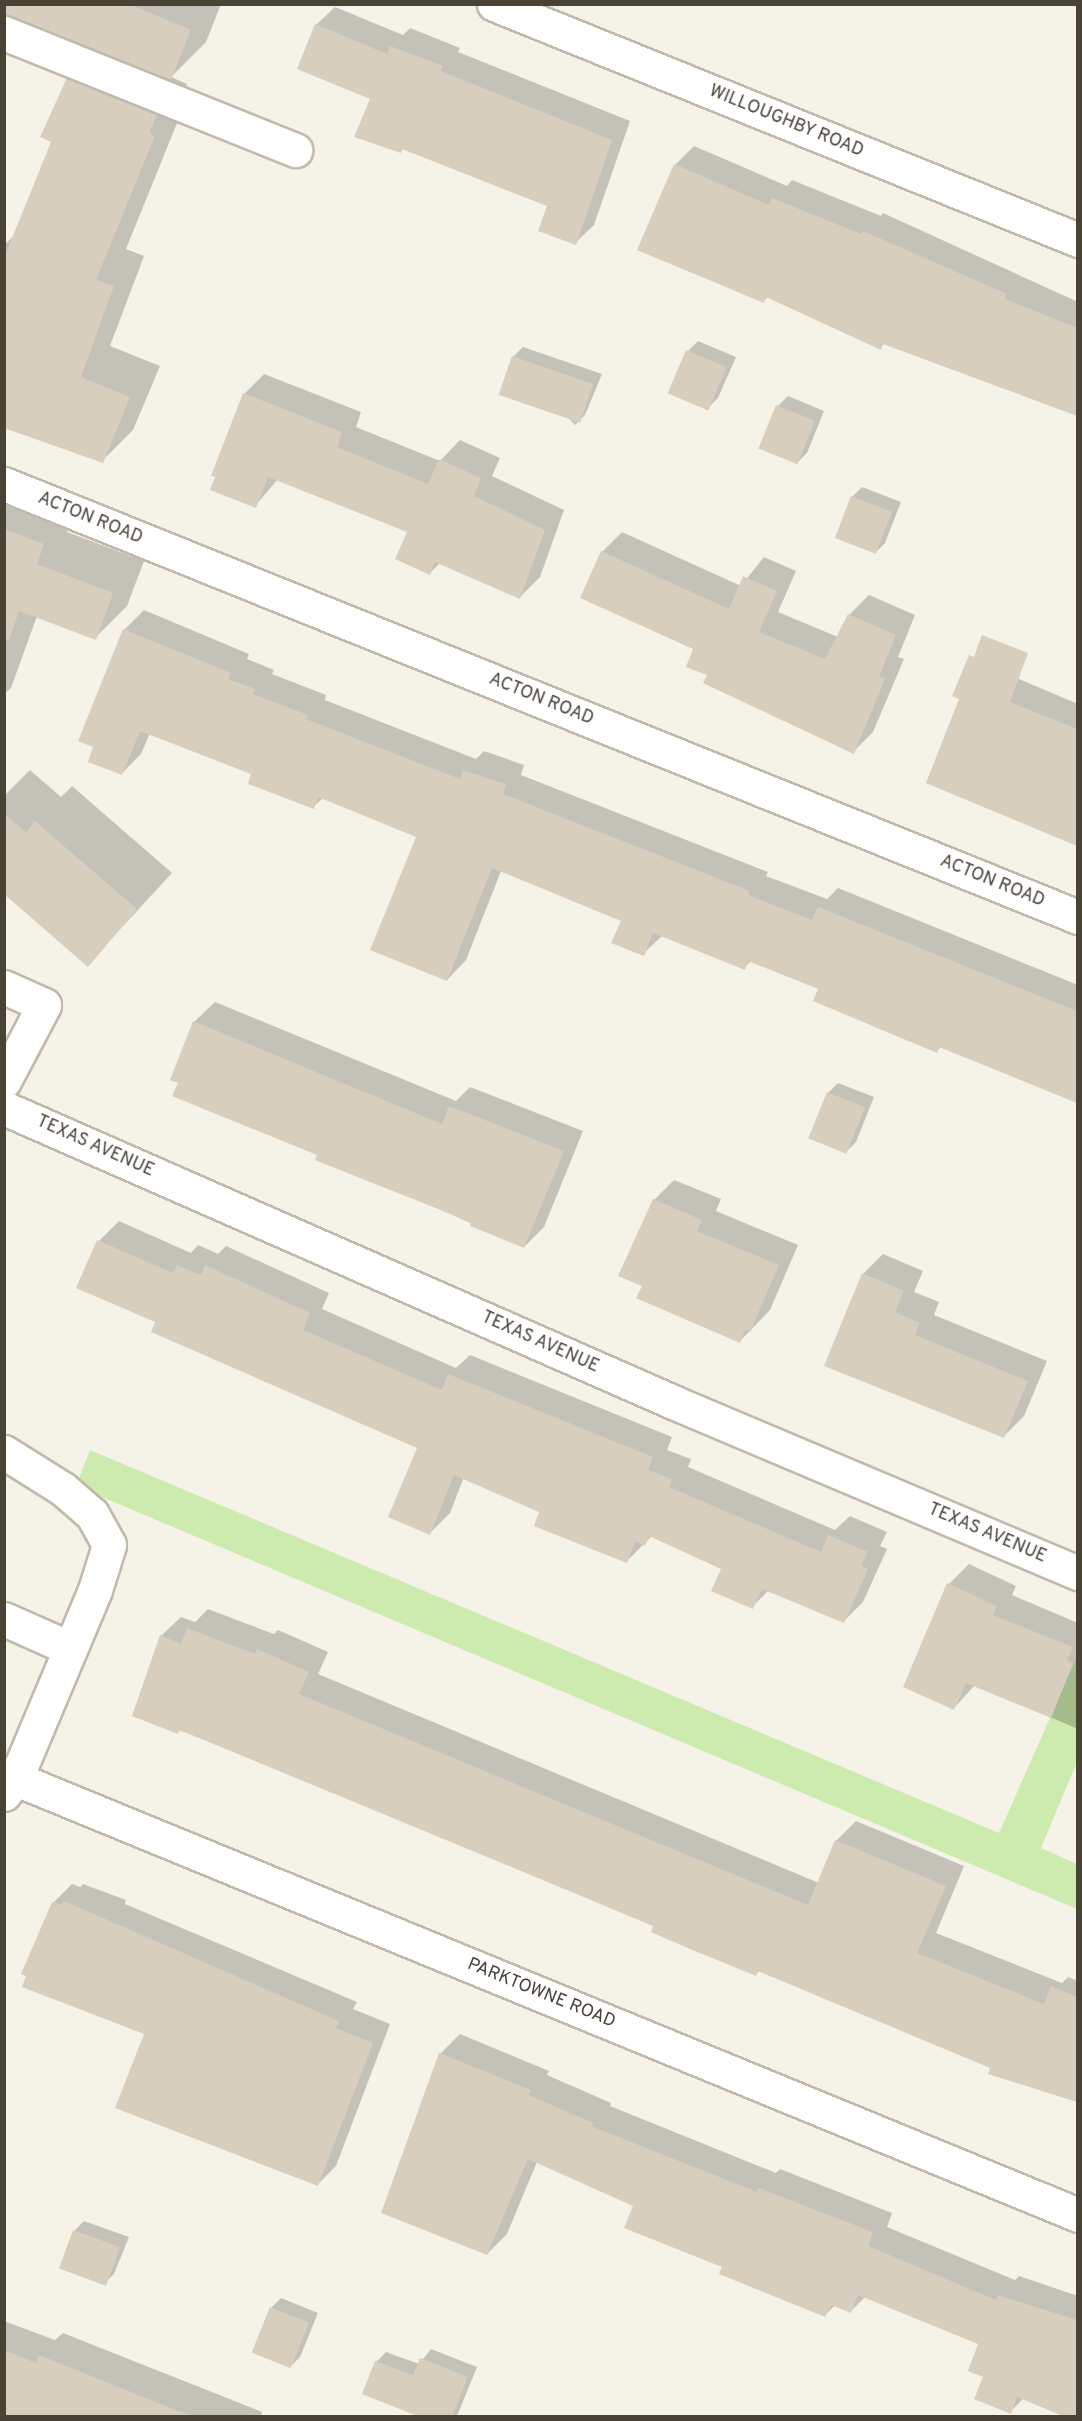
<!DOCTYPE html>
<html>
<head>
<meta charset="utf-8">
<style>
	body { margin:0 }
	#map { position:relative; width:1082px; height:2421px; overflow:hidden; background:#f5f2e8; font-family:Overpass,sans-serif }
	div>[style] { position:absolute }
	.green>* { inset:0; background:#cdebaf }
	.shadow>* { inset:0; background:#0003 }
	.building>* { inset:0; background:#d7cebd; transform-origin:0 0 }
	.roads { filter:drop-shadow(2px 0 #c1baaa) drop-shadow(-2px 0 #c1baaa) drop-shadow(0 2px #c1baaa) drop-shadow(0 -2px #c1baaa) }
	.minor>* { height:33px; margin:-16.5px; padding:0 16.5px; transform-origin:16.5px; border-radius:16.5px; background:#fff }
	span { translate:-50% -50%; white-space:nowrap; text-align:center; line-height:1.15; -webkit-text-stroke:4.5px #fff; paint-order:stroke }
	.street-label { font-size:18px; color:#494336 }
	.frame { position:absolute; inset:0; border:6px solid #494336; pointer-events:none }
</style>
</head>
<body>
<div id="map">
	<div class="green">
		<i style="clip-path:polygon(90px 1450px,999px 1833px,1077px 1657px,1077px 1762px,1041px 1848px,1077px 1864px,1077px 1909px,76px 1486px)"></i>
	</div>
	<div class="shadow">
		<i style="clip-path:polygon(53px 4px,221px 4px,206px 42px,171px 77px,187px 84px,180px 100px,184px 106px,126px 249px,144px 256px,110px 346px,160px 366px,133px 430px,102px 461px,4px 426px,4px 245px,16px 234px,53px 141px,68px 79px,98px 49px)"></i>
		<i style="clip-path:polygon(335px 7px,403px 35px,410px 28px,460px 48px,458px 52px,630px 121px,594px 225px,575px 243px,549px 206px,404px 148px,400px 152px,371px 98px,316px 25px)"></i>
		<i style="clip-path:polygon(694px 146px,787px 186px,792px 180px,881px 216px,883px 213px,1078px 302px,1078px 414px,885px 343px,880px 348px,768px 297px,763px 301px,675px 165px)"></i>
		<i style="clip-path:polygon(698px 341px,736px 357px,718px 398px,708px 408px,688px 351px)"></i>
		<i style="clip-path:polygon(523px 347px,602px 374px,585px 415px,575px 425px,513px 357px)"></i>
		<i style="clip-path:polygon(264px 374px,361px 412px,356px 427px,440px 461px,460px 440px,500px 458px,492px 476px,564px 510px,540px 577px,520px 597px,440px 563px,430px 573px,409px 531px,278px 479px,255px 506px,244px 394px)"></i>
		<i style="clip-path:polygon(788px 396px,824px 411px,807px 453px,797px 463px,760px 447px,778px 406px)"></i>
		<i style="clip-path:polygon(4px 485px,75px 512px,67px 532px,144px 561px,127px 606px,95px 638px,37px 616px,11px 688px,4px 694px)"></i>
		<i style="clip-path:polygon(862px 487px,901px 502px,885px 543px,875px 553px,852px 497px)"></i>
		<i style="clip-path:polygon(622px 532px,741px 586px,764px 557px,796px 571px,778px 612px,838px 637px,849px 615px,869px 595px,915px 615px,898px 657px,904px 659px,873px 732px,853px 752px,709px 674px,695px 648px,602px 552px)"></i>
		<i style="clip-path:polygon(144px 610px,249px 654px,247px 659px,274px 670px,272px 674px,326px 695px,325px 700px,476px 759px,484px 751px,524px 765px,521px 775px,768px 872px,766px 876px,827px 899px,838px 888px,1078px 985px,1078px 1101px,942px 1046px,936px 1052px,820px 988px,751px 961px,744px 968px,663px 935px,643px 954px,623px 920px,501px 871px,466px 960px,447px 980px,418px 836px,323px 798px,313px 807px,253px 773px,150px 733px,141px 754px,122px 773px,124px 630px)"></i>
		<i style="clip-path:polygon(986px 665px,1078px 704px,1078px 742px,1057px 806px)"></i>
		<i style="clip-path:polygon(30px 770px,61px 797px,72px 786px,172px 873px,88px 964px,4px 892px,4px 796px)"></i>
		<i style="clip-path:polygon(215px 1002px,456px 1101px,470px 1087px,583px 1131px,544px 1227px,524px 1247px,319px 1155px,180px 1082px,194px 1022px)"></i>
		<i style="clip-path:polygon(838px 1083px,874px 1097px,856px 1142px,846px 1152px,828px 1093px)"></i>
		<i style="clip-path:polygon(674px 1180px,721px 1199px,716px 1211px,798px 1245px,770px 1310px,739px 1342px,644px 1285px,654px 1200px)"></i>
		<i style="clip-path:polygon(119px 1221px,191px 1253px,198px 1245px,218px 1254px,226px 1246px,329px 1293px,322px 1309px,456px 1368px,470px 1355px,672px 1437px,667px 1450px,691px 1459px,688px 1467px,835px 1530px,850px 1516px,887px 1532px,880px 1546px,887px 1549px,863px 1602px,843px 1622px,769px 1590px,752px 1607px,723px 1568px,652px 1536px,627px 1561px,541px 1511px,464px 1477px,450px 1513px,429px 1534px,419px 1447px,157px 1322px,99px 1241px)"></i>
		<i style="clip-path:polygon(883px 1254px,923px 1271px,914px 1292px,939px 1302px,934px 1315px,1047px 1361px,1024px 1416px,1004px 1436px,826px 1365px,863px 1274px)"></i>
		<i style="clip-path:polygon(969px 1564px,1016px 1586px,1012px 1595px,1078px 1623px,1078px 1729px,975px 1685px,954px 1708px,949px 1584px)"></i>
		<i style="clip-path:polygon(208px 1609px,274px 1634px,278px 1630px,328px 1652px,318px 1674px,819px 1883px,836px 1841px,856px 1821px,964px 1866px,936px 1933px,1062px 1983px,1068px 1977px,1078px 1981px,1078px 2100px,990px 2073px,992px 2067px,760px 1970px,756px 1974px,655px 1925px,180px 1730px,177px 1733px,161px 1636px,181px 1617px,195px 1622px)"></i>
		<i style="clip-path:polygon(72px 1884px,80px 1887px,83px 1884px,126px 1900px,125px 1904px,357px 2002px,353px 2009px,390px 2024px,336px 2166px,318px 2184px,146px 2034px,24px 1973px,54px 1902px)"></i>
		<i style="clip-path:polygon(460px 2034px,549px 2071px,547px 2075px,611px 2103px,610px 2106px,776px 2173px,780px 2169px,892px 2213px,887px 2227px,1015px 2280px,1019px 2276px,1078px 2296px,1078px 2416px,1066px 2416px,1024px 2398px,1010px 2412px,980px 2344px,865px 2297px,851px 2311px,835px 2305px,825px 2315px,724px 2266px,635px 2206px,537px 2162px,507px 2234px,487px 2254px,440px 2054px)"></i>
		<i style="clip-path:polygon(84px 2221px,129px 2237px,114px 2274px,104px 2284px,74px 2231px)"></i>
		<i style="clip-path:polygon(281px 2298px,318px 2313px,300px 2357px,290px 2367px,253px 2351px,272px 2307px)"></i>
		<i style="clip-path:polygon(4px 2321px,55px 2340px,63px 2333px,262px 2412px,261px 2416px,4px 2416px)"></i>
		<i style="clip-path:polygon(431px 2349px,477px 2367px,457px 2416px,421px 2416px,364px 2394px,376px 2362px,386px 2352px,419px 2364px)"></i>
	</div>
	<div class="building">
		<i style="clip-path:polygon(4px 4px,129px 4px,191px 30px,171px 80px,4px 14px)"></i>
		<i style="clip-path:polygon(315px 24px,387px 54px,390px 46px,443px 66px,441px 71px,612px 140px,576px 245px,538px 231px,547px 206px,402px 149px,401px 153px,354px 137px,370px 99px,297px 69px)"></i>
		<i style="clip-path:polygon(67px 78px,157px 115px,150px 131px,154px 138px,96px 280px,114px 286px,81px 377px,130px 397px,103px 463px,4px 428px,4px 258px,51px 142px,40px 137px)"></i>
		<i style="clip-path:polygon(674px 164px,769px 205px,772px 198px,861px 234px,863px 231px,1007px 294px,1005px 299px,1077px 328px,1077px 416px,883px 344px,881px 350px,766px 297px,764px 303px,637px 250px)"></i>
		<i style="left:686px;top:350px;width:44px;height:47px;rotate:23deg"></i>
		<i style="left:512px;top:356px;width:86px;height:41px;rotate:19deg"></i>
		<i style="clip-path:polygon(243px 393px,342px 432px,337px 447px,428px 484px,439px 459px,481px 478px,474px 496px,545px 530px,520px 599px,435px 562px,430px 575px,395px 559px,407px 532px,268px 477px,256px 508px,210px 490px,215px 477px,211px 476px)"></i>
		<i style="left:776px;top:405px;width:42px;height:47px;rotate:22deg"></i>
		<i style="left:851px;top:496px;width:44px;height:45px;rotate:21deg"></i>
		<i style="clip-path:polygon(4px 529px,44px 544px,37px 564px,113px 593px,96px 640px,19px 611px,9px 640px,4px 639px)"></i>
		<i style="clip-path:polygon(601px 551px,729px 609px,743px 576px,777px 591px,759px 632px,825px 659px,848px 614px,896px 635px,879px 677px,885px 679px,854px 754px,703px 683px,707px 675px,686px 667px,693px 649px,580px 598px)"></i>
		<i style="clip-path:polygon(123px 629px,231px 673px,228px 679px,255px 689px,253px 694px,308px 715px,306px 719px,460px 779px,463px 770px,506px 784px,503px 794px,750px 891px,748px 895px,812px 920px,818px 907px,1077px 1011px,1077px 1103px,939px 1047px,937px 1053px,813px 1001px,818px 989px,748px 961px,745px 970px,653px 933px,644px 956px,611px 943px,621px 921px,492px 868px,447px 981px,370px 950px,416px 837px,318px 797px,314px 809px,248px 784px,251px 774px,140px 731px,122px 775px,88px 762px,93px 747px,78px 741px)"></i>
		<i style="clip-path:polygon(982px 635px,1028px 653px,1010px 702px,1077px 729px,1077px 846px,926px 783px,959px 699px,952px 696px,969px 655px,974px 657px)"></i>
		<i style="clip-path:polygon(4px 814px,26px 832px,35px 821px,137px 909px,88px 967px,4px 894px)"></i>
		<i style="clip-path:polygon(193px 1021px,442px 1124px,449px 1106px,564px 1151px,524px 1248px,470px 1226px,471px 1222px,315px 1160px,317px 1155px,172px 1096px,178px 1083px,170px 1080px)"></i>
		<i style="left:827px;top:1092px;width:41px;height:50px;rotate:22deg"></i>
		<i style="clip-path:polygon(653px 1199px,702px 1220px,697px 1231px,779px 1265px,750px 1332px,745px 1330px,740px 1343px,636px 1298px,642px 1286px,618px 1276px)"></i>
		<i style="clip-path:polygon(97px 1240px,173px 1273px,177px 1265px,201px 1275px,205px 1265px,310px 1313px,303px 1330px,442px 1390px,448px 1374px,653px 1457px,648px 1470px,672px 1479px,669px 1487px,821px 1552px,828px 1535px,868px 1552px,861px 1566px,868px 1569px,844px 1623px,762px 1589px,753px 1609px,711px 1591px,721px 1569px,649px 1536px,645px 1546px,635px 1541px,627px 1563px,534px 1526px,539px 1512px,454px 1475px,430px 1535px,388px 1517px,417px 1448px,151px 1332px,155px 1322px,76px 1288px)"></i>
		<i style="clip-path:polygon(862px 1273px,904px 1291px,895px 1312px,920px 1323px,915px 1335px,1028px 1381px,1004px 1438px,824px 1366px)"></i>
		<i style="clip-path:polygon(947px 1583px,997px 1606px,993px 1615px,1073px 1647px,1067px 1660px,1073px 1663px,1051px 1718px,966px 1683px,954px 1710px,903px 1687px)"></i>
		<i style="clip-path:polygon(187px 1628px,255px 1654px,257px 1649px,309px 1672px,299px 1694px,808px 1905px,835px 1840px,946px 1886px,917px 1953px,1044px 2004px,1051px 1986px,1077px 1997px,1077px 2102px,988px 2074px,990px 2068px,758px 1971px,756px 1976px,690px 1949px,651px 1932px,653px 1926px,526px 1873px,185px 1732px,179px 1731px,178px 1734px,132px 1716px,160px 1635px,181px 1644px)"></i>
		<i style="clip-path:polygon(64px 1901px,339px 2021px,336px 2028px,373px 2043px,318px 2186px,115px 2108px,144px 2034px,22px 1987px,26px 1976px,21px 1974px,52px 1902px,62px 1905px)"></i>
		<i style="clip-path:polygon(439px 2053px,531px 2090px,529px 2095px,593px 2123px,591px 2126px,757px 2192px,759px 2188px,873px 2232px,868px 2246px,996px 2300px,998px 2295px,1077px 2320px,1077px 2416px,1063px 2416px,1017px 2397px,1011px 2414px,974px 2399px,983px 2377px,968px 2371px,978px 2344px,858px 2295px,851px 2313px,831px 2305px,825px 2317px,719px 2274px,722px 2267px,624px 2228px,633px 2206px,528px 2159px,487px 2255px,381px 2213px)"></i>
		<i style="left:73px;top:2230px;width:50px;height:41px;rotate:20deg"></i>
		<i style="left:270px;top:2307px;width:42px;height:49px;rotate:22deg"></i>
		<i style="clip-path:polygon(4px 2350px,36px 2363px,39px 2355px,191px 2416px,4px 2416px)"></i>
		<i style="clip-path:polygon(420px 2358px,468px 2377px,452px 2416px,417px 2416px,362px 2394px,375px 2361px,413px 2375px)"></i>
	</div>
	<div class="roads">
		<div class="minor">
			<i style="left:494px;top:4px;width:630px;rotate:22deg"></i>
			<i style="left:4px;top:33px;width:314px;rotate:21.9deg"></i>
			<i style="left:4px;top:484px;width:1158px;rotate:21.96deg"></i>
			<i style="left:4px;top:987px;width:44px;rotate:24.2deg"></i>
			<i style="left:44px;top:1005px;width:86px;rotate:117.8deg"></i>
			<i style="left:4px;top:1108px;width:731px;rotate:23.72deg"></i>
			<i style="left:673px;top:1402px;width:440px;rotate:22.9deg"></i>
			<i style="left:4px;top:1452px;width:70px;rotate:32.1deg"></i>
			<i style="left:63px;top:1489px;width:38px;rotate:41deg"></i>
			<i style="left:92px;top:1514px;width:35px;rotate:61deg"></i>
			<i style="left:109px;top:1545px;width:47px;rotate:107.3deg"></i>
			<i style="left:95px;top:1590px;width:204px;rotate:112.8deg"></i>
			<i style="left:16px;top:1778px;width:20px;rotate:127deg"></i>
			<i style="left:4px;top:1619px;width:71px;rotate:24deg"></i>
			<i style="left:4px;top:1774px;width:1161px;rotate:22.32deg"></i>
		</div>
	</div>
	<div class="street-label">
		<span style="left:786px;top:122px;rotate:22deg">WILLOUGHBY ROAD</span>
		<span style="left:90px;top:519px;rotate:22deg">ACTON ROAD</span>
		<span style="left:541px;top:700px;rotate:22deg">ACTON ROAD</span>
		<span style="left:992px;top:882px;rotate:22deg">ACTON ROAD</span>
		<span style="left:95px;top:1147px;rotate:24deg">TEXAS AVENUE</span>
		<span style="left:540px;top:1343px;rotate:24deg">TEXAS AVENUE</span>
		<span style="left:987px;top:1534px;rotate:23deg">TEXAS AVENUE</span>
		<span style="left:541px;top:1994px;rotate:22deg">PARKTOWNE ROAD</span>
	</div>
	<div class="frame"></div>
</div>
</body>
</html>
